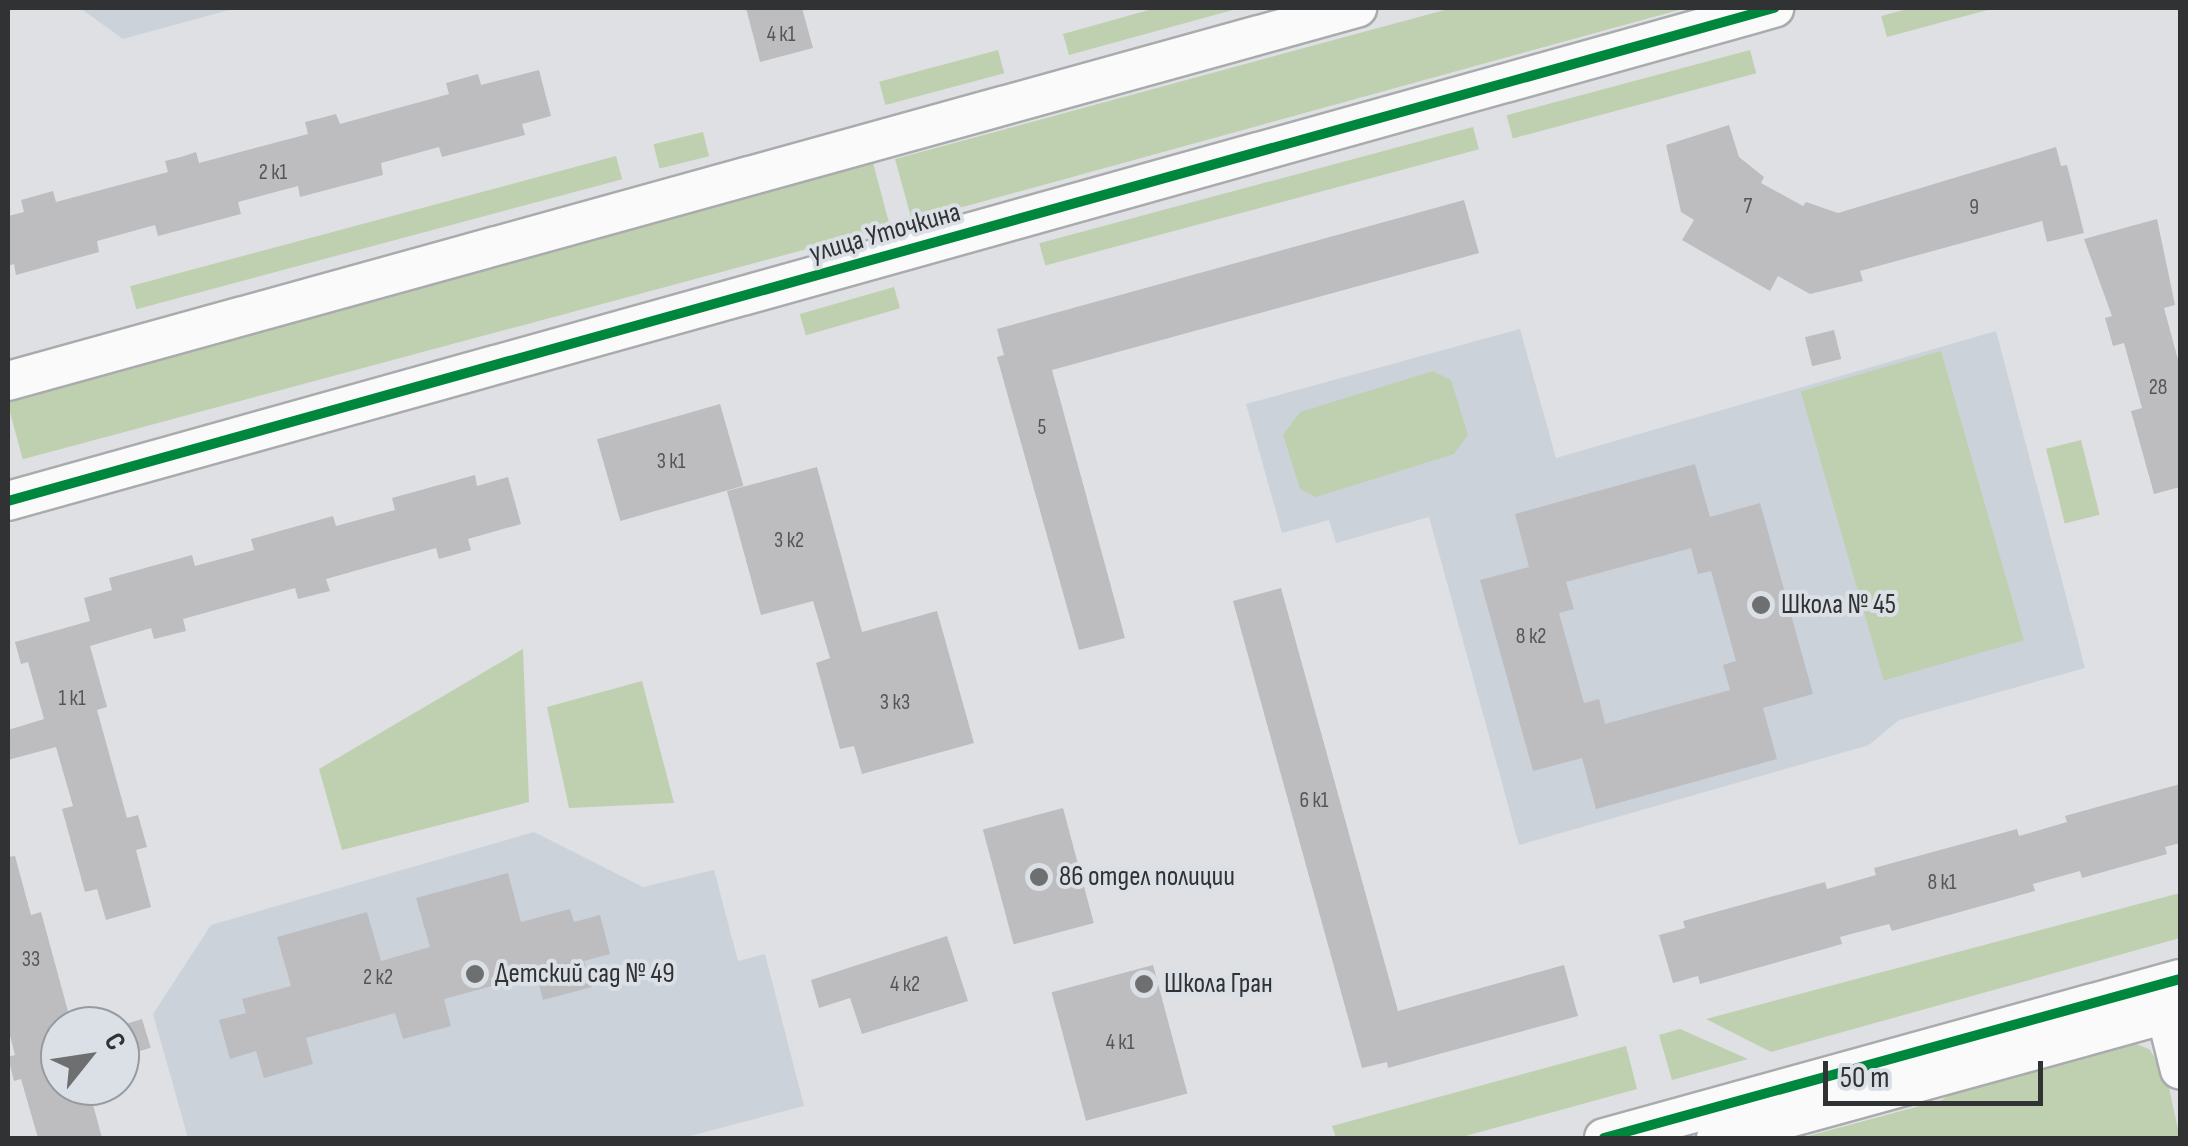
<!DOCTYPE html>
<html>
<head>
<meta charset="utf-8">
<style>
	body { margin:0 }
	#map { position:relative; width:2188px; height:1146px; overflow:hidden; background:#dee0e3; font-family:"Sofia Sans Condensed",sans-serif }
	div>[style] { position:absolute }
	.built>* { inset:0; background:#ccd2da }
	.green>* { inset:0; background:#bed0af; transform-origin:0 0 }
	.building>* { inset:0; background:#bdbdbf; transform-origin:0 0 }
	.roads { filter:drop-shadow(2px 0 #a9abad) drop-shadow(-2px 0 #a9abad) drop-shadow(0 2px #a9abad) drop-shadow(0 -2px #a9abad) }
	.minor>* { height:38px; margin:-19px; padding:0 19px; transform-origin:19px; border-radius:19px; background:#fafafb }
	.cycleway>* { height:10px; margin:-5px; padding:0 5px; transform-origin:5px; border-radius:5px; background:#00873e }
	.dots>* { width:28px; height:28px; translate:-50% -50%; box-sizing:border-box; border:5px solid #dbe0e6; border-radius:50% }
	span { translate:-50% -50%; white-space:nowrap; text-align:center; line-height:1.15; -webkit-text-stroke:8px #dbe0e6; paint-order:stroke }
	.number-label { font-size:22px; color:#535557 }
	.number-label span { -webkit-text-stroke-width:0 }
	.street-label { font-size:28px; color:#303234 }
	.poi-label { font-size:28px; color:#303234 }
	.left { translate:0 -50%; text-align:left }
	.frame { position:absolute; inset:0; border:10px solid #303234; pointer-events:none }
	.north { position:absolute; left:40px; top:1006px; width:100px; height:100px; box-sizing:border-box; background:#dbe0e6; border:2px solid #979a9f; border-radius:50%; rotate:60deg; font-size:28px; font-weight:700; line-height:40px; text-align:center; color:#303234 }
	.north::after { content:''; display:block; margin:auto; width:35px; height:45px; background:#6d6f71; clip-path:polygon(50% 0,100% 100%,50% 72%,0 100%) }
	.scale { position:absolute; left:1823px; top:1061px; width:220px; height:45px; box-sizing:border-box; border:5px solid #303234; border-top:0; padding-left:12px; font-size:30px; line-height:35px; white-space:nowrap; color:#303234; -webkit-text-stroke:8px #dbe0e6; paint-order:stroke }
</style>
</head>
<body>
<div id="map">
	<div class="built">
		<i style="clip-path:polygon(80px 8px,236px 8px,123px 39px)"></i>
		<i style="clip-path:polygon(1520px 329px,1556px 458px,1996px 331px,2085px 668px,1899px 720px,1869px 745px,1519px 845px,1429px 517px,1336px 543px,1329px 520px,1282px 533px,1246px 404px)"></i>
		<i style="clip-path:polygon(534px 832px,643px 887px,714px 870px,738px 961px,765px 954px,804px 1106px,683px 1138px,188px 1138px,153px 1014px,211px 925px)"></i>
	</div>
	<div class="green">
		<i style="clip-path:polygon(1156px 8px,1240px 8px,1069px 55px,1063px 34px)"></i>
		<i style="clip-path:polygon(1452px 8px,1686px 8px,912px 221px,895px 159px)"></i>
		<i style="clip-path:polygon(1911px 8px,1995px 8px,1887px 37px,1881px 16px)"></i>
		<i style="left:998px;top:50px;width:24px;height:123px;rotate:75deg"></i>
		<i style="left:1750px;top:50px;width:24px;height:252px;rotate:75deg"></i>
		<i style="left:1473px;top:127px;width:23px;height:449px;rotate:75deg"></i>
		<i style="left:703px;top:132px;width:25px;height:51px;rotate:76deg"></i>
		<i style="left:616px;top:156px;width:24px;height:503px;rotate:75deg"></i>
		<i style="left:873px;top:163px;width:66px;height:898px;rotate:75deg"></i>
		<i style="left:894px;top:287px;width:22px;height:98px;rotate:74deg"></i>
		<i style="left:1941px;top:351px;width:301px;height:146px;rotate:74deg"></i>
		<i style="clip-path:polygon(1433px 371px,1451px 380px,1468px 435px,1454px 454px,1316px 497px,1300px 489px,1283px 435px,1300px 412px)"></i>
		<i style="left:2081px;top:440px;width:77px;height:36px;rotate:76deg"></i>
		<i style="clip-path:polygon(523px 649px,529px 802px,342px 850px,319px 769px)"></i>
		<i style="clip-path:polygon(642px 681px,674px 803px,569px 808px,547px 707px)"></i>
		<i style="clip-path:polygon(2180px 893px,2180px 938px,1771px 1052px,1706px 1019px)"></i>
		<i style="clip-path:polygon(1680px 1029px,1748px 1059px,1672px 1080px,1659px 1035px)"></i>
		<i style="clip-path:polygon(2128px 1041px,2149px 1049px,2166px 1074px,2180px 1138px,1801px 1138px,1942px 1100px,1961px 1085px)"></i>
		<i style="clip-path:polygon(1626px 1046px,1637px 1089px,1458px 1138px,1336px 1138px,1332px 1126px)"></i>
	</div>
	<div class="building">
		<i style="clip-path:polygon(746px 8px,802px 8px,813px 48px,760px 62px)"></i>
		<i style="clip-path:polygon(539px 70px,551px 116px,522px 124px,525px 135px,442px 157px,439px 147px,381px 163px,383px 175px,300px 197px,298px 186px,238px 202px,241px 214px,158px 236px,155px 225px,97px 241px,99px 252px,16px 275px,14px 264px,8px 266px,8px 216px,24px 212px,21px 200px,53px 191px,56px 202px,168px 172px,165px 161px,181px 157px,196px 152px,199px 163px,308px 134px,305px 122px,321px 118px,336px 114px,340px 124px,449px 94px,446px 83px,478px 74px,481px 85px)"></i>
		<i style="clip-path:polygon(1729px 125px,1739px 157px,1764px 177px,1761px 183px,1803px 206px,1806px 202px,1838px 213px,2056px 147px,2061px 166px,2067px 165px,2084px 233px,2047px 242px,2042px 221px,1860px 271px,1863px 281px,1810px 294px,1778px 276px,1770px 291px,1682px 240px,1694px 220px,1681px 212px,1666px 145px)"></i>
		<i style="clip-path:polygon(1464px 200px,1479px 253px,1052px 370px,1125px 638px,1079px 650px,997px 357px,1004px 355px,997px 329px)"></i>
		<i style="clip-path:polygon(2157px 219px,2175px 305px,2164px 308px,2180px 367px,2180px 487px,2154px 494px,2131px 411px,2142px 408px,2124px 343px,2113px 346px,2105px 318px,2112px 316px,2084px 239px)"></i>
		<i style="left:1834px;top:330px;width:30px;height:30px;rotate:76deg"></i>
		<i style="left:720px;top:404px;width:85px;height:128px;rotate:74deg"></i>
		<i style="clip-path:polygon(evenodd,1695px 464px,1710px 517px,1760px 503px,1813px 694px,1763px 708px,1777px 759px,1596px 809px,1582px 758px,1533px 771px,1480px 580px,1529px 567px,1515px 514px,1695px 464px,1691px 548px,1698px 574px,1711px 571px,1736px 661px,1723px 665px,1730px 690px,1605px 724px,1599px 699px,1584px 703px,1559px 613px,1574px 609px,1566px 582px,1691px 548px)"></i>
		<i style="clip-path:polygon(817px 467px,862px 632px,937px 611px,974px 743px,862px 774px,854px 746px,840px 749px,816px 663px,830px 658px,813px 601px,761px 615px,727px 491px)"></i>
		<i style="clip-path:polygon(475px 475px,477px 486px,508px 477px,521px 524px,468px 539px,471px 550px,439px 559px,436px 548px,326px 579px,330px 591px,298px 599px,295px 588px,183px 619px,186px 631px,154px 639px,151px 628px,90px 646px,107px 707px,97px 710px,127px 818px,138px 815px,147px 847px,136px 850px,151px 907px,106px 920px,97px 889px,85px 892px,62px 809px,73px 806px,56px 747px,8px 760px,8px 730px,44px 719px,28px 662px,21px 664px,15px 642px,90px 621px,84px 598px,112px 590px,109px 578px,192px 555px,195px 566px,254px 550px,251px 539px,333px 516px,336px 526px,395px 510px,392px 498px)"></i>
		<i style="clip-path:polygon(1281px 588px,1398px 1011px,1564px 965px,1578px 1016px,1388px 1068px,1387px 1062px,1362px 1068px,1233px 601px)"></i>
		<i style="clip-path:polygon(2180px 784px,2180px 843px,2165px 847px,2167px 854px,2082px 878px,2080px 871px,2033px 884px,2035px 891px,1892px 931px,1889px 924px,1840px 937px,1842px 944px,1700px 984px,1698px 976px,1673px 983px,1659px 935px,1685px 928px,1683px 921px,1825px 882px,1827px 889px,1876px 875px,1874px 868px,2017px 829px,2019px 836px,2067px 822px,2065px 816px)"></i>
		<i style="left:1063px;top:808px;width:119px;height:83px;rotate:75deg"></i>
		<i style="clip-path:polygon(15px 856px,31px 915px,41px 912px,72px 1026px,60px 1026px,60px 1086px,88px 1086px,102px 1138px,38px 1138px,21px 1079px,14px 1081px,8px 1057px,15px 1055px,8px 1028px,8px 857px)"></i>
		<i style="clip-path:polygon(508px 873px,521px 922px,570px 909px,574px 922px,600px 915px,610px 954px,584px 961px,592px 987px,543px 1000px,536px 974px,507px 982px,444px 999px,451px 1026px,403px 1039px,395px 1013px,306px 1038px,313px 1064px,264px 1078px,256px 1051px,230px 1059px,219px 1020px,246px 1013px,242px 999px,291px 986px,277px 937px,367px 912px,381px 961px,430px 947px,416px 898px)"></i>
		<i style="clip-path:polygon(947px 936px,968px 1001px,862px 1034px,850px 998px,819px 1008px,811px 980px)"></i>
		<i style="left:1153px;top:965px;width:133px;height:105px;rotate:75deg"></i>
		<i style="left:142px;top:1019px;width:30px;height:23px;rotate:73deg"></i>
	</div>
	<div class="roads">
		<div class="minor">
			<i style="left:8px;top:381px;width:1400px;rotate:-15.46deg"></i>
			<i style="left:8px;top:501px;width:1834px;rotate:-15.6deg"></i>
			<i style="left:2160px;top:990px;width:82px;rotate:76deg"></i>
			<i style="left:1604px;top:1138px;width:598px;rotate:-15.43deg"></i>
			<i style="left:1716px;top:1138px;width:481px;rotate:-15.4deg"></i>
		</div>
	</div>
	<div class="cycleway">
		<i style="left:8px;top:501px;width:1834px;rotate:-15.6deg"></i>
		<i style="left:1604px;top:1138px;width:598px;rotate:-15.43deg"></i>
	</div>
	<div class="dots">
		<i style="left:1761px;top:605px;background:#6d6f71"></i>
		<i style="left:1039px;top:877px;background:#6d6f71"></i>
		<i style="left:475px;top:974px;background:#6d6f71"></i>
		<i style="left:1144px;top:984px;background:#6d6f71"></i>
	</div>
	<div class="number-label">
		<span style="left:781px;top:35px">4 к1</span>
		<span style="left:273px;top:173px">2 к1</span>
		<span style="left:1748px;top:207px">7</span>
		<span style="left:1974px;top:208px">9</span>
		<span style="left:2158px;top:388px">28</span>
		<span style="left:1042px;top:428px">5</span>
		<span style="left:671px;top:462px">3 к1</span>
		<span style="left:789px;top:541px">3 к2</span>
		<span style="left:1531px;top:637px">8 к2</span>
		<span style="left:72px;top:699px">1 к1</span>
		<span style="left:895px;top:703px">3 к3</span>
		<span style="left:1314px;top:801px">6 к1</span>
		<span style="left:1942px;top:883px">8 к1</span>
		<span style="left:31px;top:960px">33</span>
		<span style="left:378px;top:978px">2 к2</span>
		<span style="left:905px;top:985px">4 к2</span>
		<span style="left:1120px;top:1043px">4 к1</span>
	</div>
	<div class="street-label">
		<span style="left:885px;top:233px;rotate:-16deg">улица Уточкина</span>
	</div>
	<div class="poi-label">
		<span class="left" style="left:1781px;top:605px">Школа № 45</span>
		<span class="left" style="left:1059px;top:877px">86 отдел полиции</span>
		<span class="left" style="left:495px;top:974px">Детский сад № 49</span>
		<span class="left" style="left:1164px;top:984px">Школа Гран</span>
	</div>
	<div class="frame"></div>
	<div class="north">С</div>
	<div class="scale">50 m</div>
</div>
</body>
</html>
